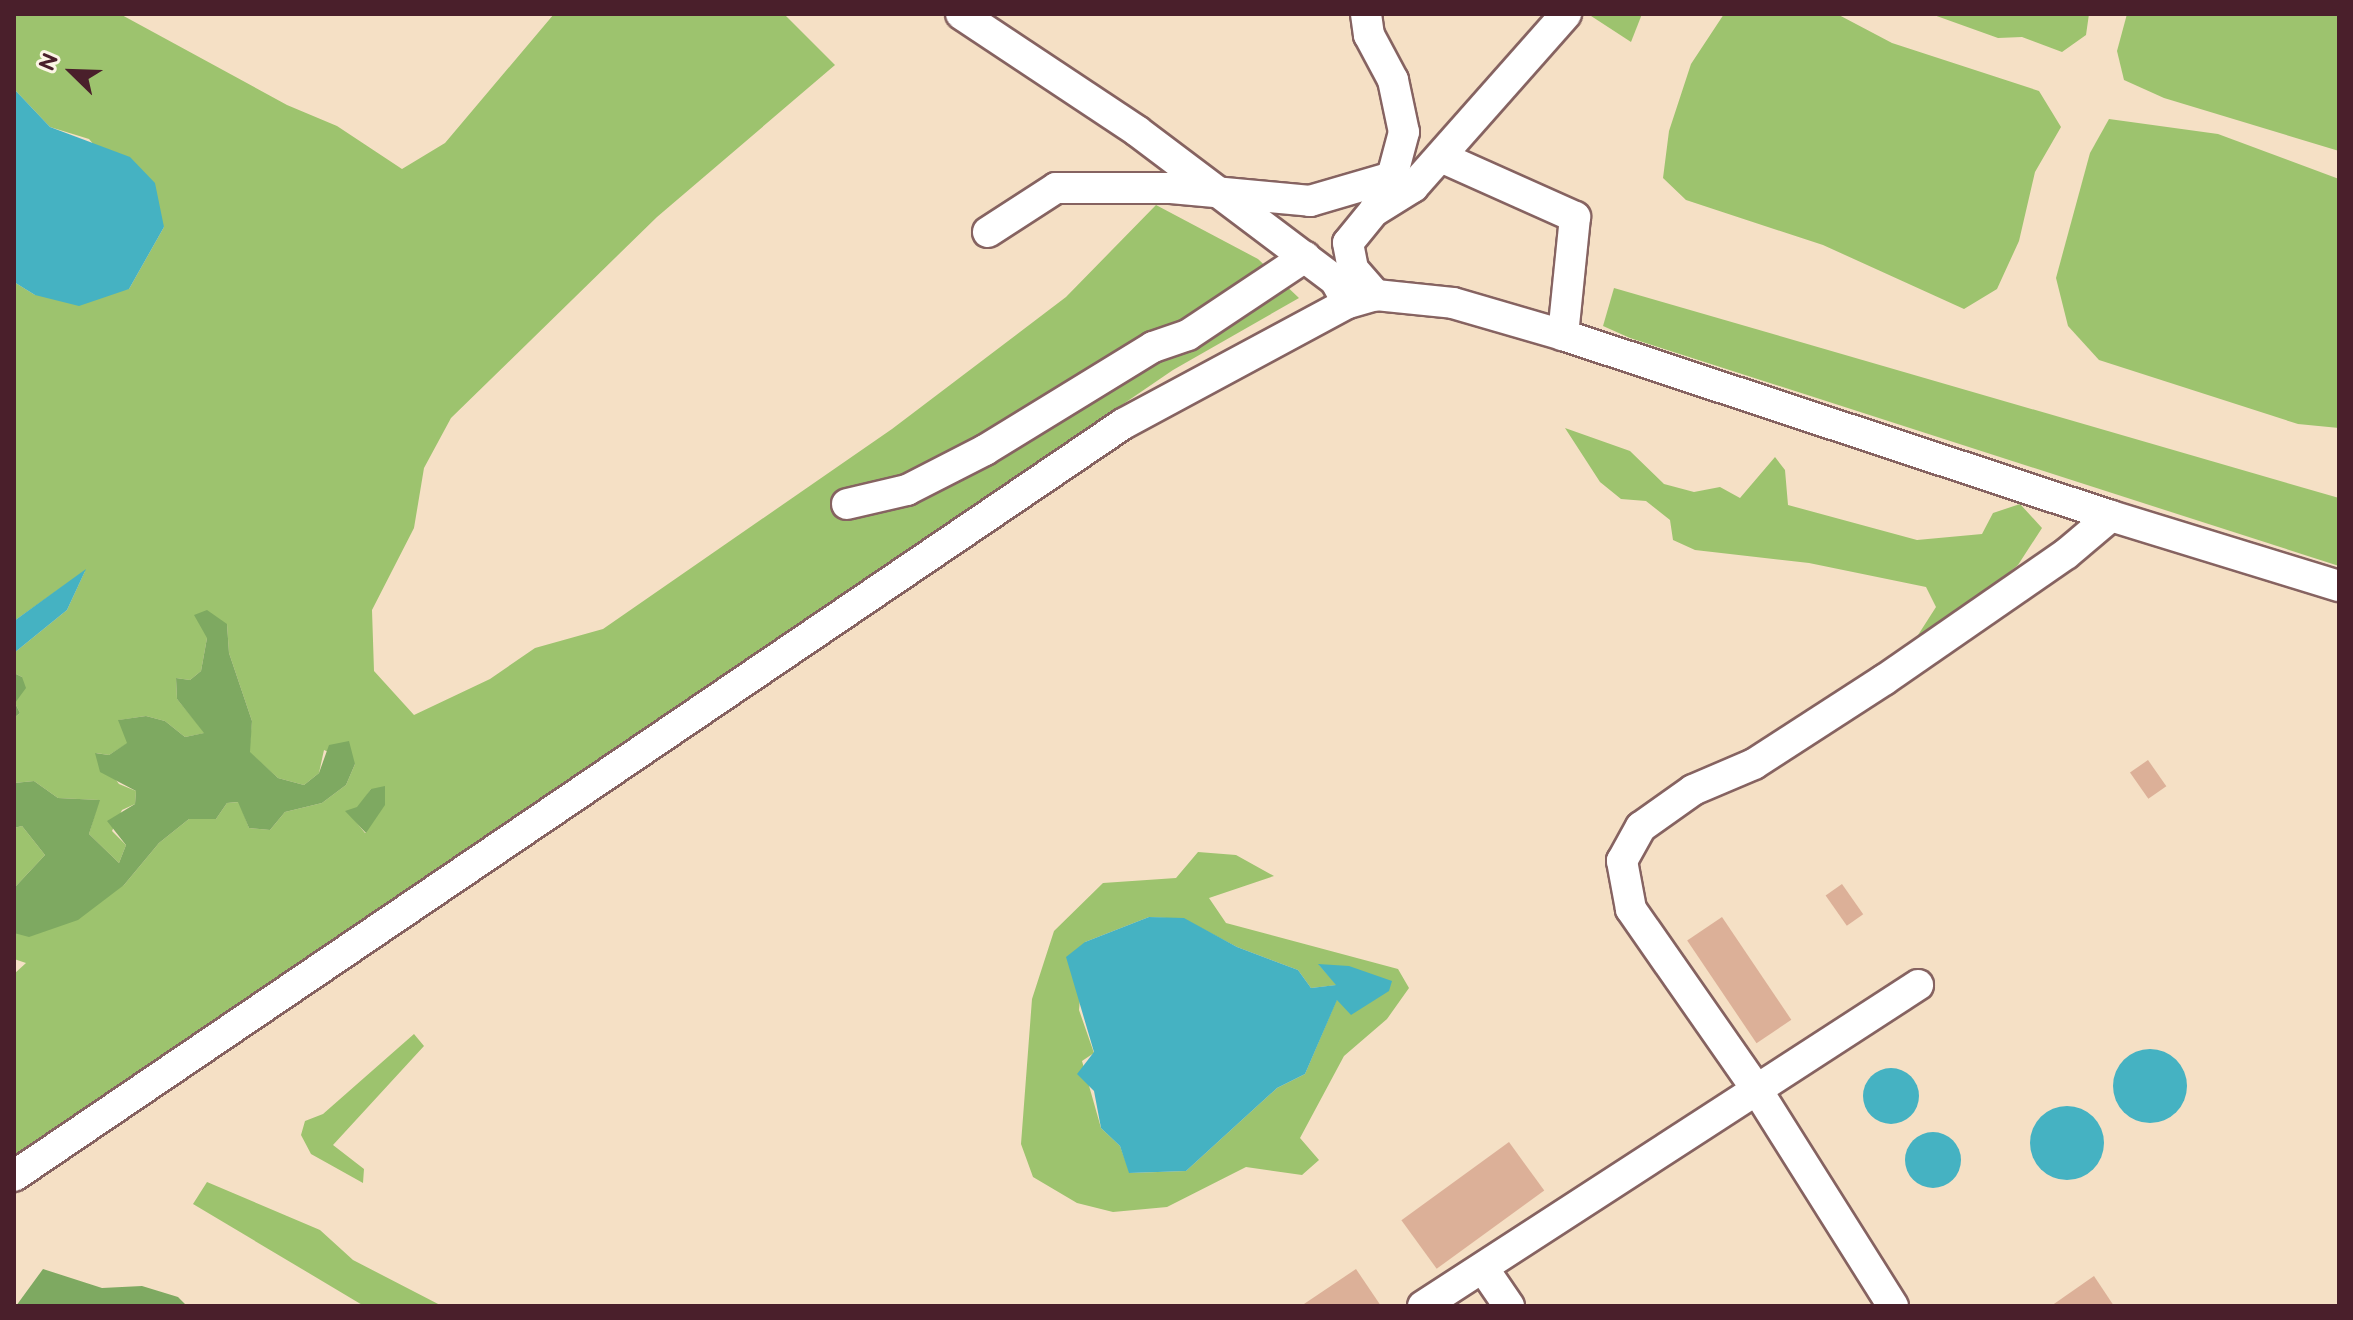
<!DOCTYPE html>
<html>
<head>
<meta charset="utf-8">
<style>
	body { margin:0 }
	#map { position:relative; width:2353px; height:1320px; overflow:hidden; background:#f5e0c5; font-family:"Balsamiq Sans",sans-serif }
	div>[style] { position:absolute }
	.green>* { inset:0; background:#9dc36e }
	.forest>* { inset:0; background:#7ea961 }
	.water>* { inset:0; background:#45b2c2 }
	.round { border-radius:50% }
	.building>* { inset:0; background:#dcb098; transform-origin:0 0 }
	.roads { filter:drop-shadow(2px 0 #866361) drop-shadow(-2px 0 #866361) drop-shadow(0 2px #866361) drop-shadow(0 -2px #866361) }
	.minor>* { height:30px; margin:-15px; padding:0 15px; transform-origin:15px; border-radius:15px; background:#fff }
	span { translate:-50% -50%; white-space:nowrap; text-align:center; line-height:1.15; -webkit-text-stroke:6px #fcf5e5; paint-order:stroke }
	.frame { position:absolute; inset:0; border:16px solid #4a1f2b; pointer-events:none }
	.north { position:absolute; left:32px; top:32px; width:80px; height:80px; -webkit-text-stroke:6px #fcf5e5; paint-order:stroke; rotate:293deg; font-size:22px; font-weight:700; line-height:32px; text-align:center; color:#4a1f2b }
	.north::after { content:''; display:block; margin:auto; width:28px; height:36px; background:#4a1f2b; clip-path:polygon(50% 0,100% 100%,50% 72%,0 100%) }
</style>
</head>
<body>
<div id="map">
	<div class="green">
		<i style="clip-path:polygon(evenodd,14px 14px,120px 14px,287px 105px,337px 126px,402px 169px,445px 143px,554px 14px,784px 14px,835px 65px,657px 217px,451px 418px,424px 468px,414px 528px,372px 610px,374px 671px,414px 715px,490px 679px,535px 648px,603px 629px,892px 429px,1066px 297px,1156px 205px,1258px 259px,1299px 298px,1173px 370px,14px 1161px,14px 974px,26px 963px,14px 959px,14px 933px,124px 885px,159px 843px,189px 819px,216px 819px,227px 803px,239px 802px,249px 828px,270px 830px,285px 812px,322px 803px,346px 785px,355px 764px,324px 750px,319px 773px,304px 785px,278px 778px,249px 752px,252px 721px,229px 653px,227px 624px,207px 638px,201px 671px,190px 680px,176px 678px,177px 699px,205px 733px,185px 737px,165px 721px,146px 716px,119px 720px,128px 743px,109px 755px,96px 753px,119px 784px,136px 791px,135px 804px,122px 810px,112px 831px,126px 845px,119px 863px,89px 834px,99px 800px,58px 798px,34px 781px,14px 783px,14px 718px,20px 713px,15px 703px,22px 677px,14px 673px,14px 653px,67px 610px,85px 571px,14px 621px,14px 282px,35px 295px,129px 289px,164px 227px,89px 139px,50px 127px,14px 89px,14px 14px,371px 789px,366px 833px,365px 833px,352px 817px,371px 789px)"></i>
		<i style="clip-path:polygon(1588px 14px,1642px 14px,1631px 42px)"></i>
		<i style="clip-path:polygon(1724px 14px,1837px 14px,1892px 43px,2039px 91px,2061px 127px,2035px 172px,2019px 241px,1997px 289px,1964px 309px,1823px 245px,1686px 200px,1663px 178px,1669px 131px,1691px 64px)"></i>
		<i style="clip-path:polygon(1931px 14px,2089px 14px,2086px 35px,2062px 52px,2022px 37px,1998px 38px)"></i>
		<i style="clip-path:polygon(2127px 14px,2339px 14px,2339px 151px,2164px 98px,2124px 80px,2117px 51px)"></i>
		<i style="clip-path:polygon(2109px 119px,2218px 134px,2339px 179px,2339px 428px,2298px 424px,2099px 360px,2068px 326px,2056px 278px,2090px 153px)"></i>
		<i style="clip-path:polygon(1614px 288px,2339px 498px,2339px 566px,1630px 338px,1603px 326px)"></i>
		<i style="clip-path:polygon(1565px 428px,1630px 451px,1664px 484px,1694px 492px,1720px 487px,1740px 498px,1775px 457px,1785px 470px,1788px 505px,1917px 540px,1982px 534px,1993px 513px,2020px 504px,2042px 528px,2018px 565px,1933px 635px,1911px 646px,1936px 607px,1926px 587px,1809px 563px,1695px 550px,1673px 540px,1670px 520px,1646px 501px,1621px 499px,1600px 482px)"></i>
		<i style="clip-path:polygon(22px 826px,45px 855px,16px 886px,14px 919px,14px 828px)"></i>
		<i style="clip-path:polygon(evenodd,1198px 852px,1236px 855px,1274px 876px,1209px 898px,1226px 923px,1398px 969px,1409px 988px,1387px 1019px,1344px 1056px,1300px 1138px,1319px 1160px,1302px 1175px,1246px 1167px,1167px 1207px,1113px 1212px,1077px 1203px,1033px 1177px,1021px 1144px,1032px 999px,1054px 931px,1103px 883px,1176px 878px,1198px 852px,1149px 917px,1184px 919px,1237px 947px,1298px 970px,1311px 988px,1337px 985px,1319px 965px,1388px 991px,1337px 999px,1305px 1074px,1277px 1088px,1186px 1171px,1130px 1173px,1120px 1146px,1101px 1128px,1082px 1061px,1094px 1053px,1079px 1010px,1085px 942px,1149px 917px)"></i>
		<i style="clip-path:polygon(414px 1034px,424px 1046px,333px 1145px,364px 1169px,363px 1183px,311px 1154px,301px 1135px,305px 1121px,323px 1114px)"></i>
		<i style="clip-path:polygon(207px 1182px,320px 1230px,353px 1260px,442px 1306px,364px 1306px,193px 1204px)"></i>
	</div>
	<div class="forest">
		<i style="clip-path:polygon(207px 610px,227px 624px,229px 653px,252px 721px,250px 752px,278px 778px,304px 785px,319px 773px,329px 745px,349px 741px,355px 764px,346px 785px,322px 803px,285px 812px,270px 830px,249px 828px,238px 802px,227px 803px,216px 819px,189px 819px,159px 843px,124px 885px,78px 920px,29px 937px,14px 933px,16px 886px,45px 855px,22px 826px,14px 828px,14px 783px,34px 781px,58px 798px,100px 800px,89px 834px,119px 863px,126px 845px,107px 821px,135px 804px,136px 791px,100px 772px,95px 753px,109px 755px,127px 743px,118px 720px,146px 716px,165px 721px,185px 737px,204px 733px,177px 699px,176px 678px,190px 680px,201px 671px,207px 638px,194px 615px)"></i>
		<i style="clip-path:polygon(14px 673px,22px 677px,26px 688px,15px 703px,20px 713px,14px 718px)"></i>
		<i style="clip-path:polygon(385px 786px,385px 805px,366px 833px,345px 811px,357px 807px,371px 789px)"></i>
		<i style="clip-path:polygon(43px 1269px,102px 1288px,142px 1286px,178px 1297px,187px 1306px,16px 1306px)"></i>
	</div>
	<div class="water">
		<i style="clip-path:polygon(14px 89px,50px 127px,130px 157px,155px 183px,164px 227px,129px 289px,79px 306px,35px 295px,14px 282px)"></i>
		<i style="clip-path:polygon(86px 569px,67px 610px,14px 653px,14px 621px)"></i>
		<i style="clip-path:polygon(1149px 917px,1184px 918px,1237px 947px,1298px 970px,1311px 988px,1336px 985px,1318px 964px,1349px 966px,1392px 981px,1389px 991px,1351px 1015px,1337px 1000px,1305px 1074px,1277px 1088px,1186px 1171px,1129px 1173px,1120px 1146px,1101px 1128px,1094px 1091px,1077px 1074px,1094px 1052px,1066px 957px,1085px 942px)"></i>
		<i class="round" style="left:2113px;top:1049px;width:74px;height:74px"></i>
		<i class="round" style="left:1863px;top:1068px;width:56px;height:56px"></i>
		<i class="round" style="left:2030px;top:1106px;width:74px;height:74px"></i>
		<i class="round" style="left:1905px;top:1132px;width:56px;height:56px"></i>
	</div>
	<div class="building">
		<i style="left:2148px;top:760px;width:32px;height:22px;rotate:55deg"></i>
		<i style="left:1842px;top:884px;width:37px;height:20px;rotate:55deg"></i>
		<i style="left:1722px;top:917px;width:124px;height:42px;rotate:56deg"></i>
		<i style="left:1509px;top:1142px;width:60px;height:133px;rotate:54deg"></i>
		<i style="clip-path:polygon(1356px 1269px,1381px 1306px,1301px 1306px)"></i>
		<i style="clip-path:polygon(2094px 1276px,2114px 1306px,2051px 1306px)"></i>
	</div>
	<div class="roads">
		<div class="minor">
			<i style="left:961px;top:14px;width:211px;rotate:33.6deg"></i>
			<i style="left:1137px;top:131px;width:248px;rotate:37deg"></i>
			<i style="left:1335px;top:280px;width:26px;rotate:61deg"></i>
			<i style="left:1366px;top:14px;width:21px;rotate:82deg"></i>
			<i style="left:1369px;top:35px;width:51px;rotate:61.9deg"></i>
			<i style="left:1393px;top:80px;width:53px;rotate:78.1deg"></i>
			<i style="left:1404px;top:132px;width:47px;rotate:104.9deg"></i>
			<i style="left:1392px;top:177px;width:38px;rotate:118deg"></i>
			<i style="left:1374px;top:211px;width:41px;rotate:129.1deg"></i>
			<i style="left:1348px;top:243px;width:26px;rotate:79deg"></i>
			<i style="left:1353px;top:269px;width:35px;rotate:49deg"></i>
			<i style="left:1441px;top:157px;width:147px;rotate:24.1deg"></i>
			<i style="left:1575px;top:217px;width:119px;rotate:95.8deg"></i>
			<i style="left:1376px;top:210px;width:44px;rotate:-31.9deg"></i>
			<i style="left:1413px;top:187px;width:231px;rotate:-48.5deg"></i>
			<i style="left:988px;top:232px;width:81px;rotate:-32.9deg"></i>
			<i style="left:1056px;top:188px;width:115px"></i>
			<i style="left:1171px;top:188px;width:140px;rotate:5.3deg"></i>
			<i style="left:1310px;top:201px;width:85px;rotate:-16.3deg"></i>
			<i style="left:847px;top:504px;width:62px;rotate:-13.1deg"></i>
			<i style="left:907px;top:490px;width:88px;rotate:-27.1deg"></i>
			<i style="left:985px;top:450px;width:197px;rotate:-31.5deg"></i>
			<i style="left:1153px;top:347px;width:37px;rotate:-19deg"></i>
			<i style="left:1188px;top:335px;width:141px;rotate:-33.7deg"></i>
			<i style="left:14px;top:1176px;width:1340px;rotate:-34.14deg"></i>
			<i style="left:1123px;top:424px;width:255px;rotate:-28.3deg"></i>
			<i style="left:1348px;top:303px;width:29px;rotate:-16deg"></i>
			<i style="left:1376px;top:295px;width:77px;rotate:5.9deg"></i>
			<i style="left:1453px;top:303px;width:115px;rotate:16.2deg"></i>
			<i style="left:1563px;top:335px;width:577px;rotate:18.28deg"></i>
			<i style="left:2111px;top:516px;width:239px;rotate:17.1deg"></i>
			<i style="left:1483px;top:1268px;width:46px;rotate:55.6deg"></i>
			<i style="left:1423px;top:1306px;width:590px;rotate:-32.96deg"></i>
			<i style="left:1893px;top:1306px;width:259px;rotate:-122.2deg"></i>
			<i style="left:1755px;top:1087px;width:217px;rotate:-124.9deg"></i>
			<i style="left:1631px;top:909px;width:49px;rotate:-100.6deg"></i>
			<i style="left:1622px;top:861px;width:39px;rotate:-61deg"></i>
			<i style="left:1641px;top:827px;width:64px;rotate:-35.4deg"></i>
			<i style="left:1693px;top:790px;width:66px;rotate:-23.1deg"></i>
			<i style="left:1754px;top:764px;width:155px;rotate:-32.9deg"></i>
			<i style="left:1884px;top:680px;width:221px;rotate:-34.7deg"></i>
			<i style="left:2066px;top:554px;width:59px;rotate:-40.2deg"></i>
		</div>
	</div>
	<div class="frame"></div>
	<div class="north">N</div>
</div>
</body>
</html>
